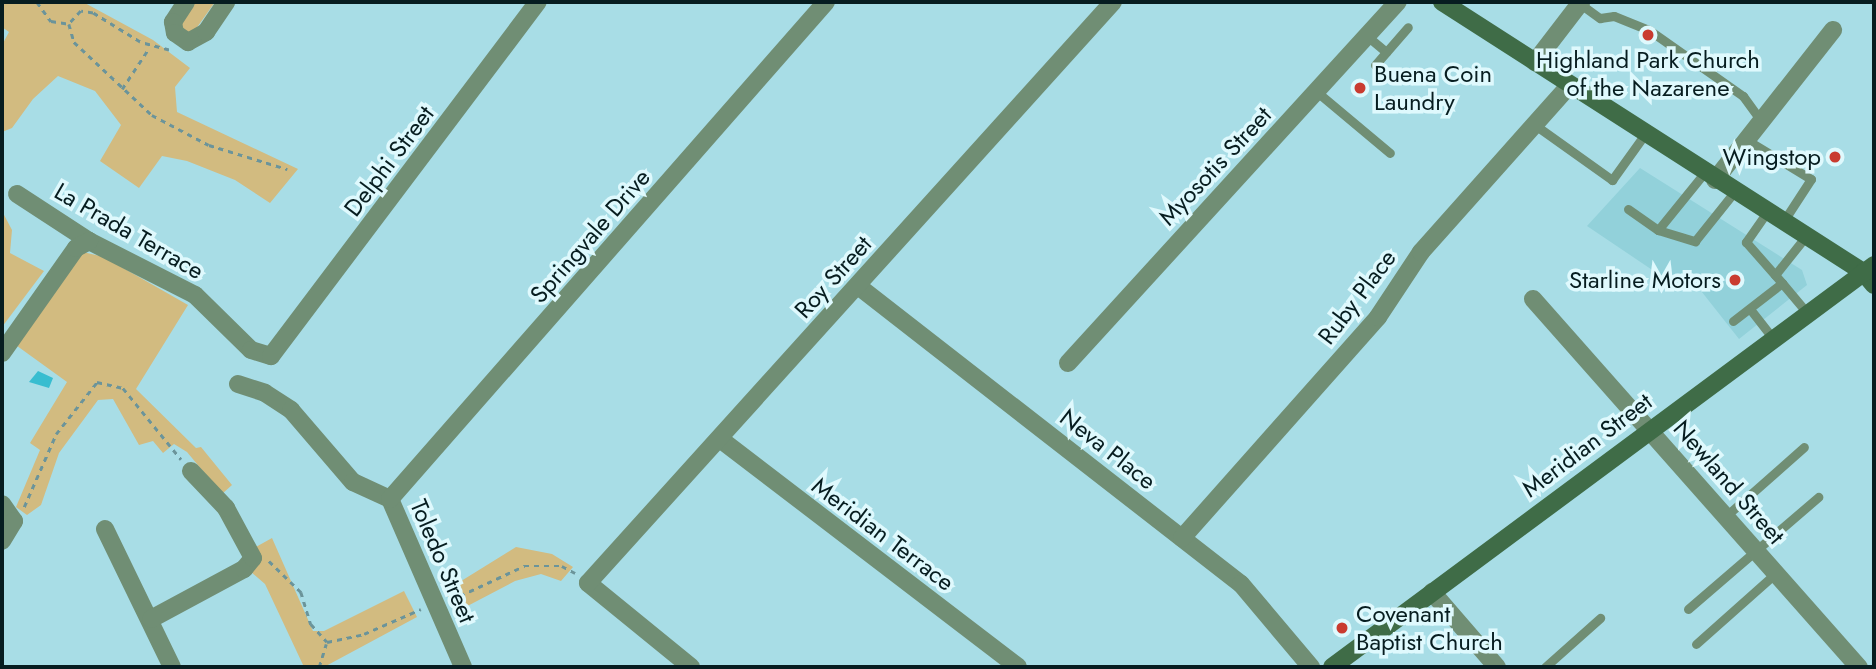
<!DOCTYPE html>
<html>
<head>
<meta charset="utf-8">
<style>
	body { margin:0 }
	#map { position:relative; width:1876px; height:669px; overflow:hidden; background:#a8dde6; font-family:Jost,sans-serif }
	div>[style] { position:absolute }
	.built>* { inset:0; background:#92d1da }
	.green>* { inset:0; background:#d2bb80 }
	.water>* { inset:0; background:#38bdd0 }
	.path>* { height:2.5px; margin-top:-1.25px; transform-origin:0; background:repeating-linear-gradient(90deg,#6b949a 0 5px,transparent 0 10px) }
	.lane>* { height:9px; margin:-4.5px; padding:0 4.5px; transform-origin:4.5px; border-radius:4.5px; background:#708e74 }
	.street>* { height:18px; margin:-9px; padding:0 9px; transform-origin:9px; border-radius:9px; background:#708e74 }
	.secondary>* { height:18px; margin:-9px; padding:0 9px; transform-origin:9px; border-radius:9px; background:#3f6c47 }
	.dots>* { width:19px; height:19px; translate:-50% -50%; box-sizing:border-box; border:4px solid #dff9fd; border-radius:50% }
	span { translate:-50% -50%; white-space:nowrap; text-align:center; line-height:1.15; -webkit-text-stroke:7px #dff9fd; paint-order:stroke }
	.poi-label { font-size:24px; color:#071d20 }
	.left { translate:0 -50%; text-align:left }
	.right { translate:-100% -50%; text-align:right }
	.street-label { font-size:24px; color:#071d20 }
	.frame { position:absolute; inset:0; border:4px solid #071d20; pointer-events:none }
</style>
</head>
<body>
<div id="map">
	<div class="built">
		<i style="clip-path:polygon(1640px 168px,1802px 270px,1807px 285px,1739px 339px,1694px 282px,1682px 290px,1587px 226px)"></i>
	</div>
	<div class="green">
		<i style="clip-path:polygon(2px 2px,83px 2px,153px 40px,190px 68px,175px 87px,177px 112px,298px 169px,270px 203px,235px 180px,187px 161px,162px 156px,139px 188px,100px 161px,121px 125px,95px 91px,58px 76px,33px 99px,12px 128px,2px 132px,2px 45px,9px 32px,2px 27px)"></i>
		<i style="clip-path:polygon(195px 2px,215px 2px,193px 33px,182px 33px,180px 23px)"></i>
		<i style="clip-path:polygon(2px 211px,12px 230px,10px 253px,44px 271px,2px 327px)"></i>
		<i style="clip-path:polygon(83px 252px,104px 257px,188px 305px,136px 389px,196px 448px,201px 447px,232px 485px,222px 494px,187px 452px,174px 444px,163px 453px,153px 441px,139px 445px,113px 399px,98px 400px,59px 453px,41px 505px,27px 515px,16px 507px,40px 450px,30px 443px,67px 382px,13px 343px)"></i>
		<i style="clip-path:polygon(272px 538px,313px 631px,324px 631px,404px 591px,417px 617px,324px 667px,304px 667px,265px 584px,251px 572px,254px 548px)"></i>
		<i style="clip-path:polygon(516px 547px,552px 554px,573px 567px,561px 581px,541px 574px,515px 581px,456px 612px,445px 591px)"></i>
	</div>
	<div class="water">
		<i style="clip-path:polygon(38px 371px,53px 378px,49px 388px,29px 382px)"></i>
	</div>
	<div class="path">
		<i style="left:37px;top:2px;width:24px;rotate:54deg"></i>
		<i style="left:51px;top:21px;width:18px;rotate:9deg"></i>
		<i style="left:2px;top:18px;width:18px;rotate:90deg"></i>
		<i style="left:169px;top:50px;width:30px;rotate:-165deg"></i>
		<i style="left:140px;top:42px;width:55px;rotate:-148.3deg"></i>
		<i style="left:93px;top:13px;width:12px;rotate:-171deg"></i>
		<i style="left:81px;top:11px;width:18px;rotate:133deg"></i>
		<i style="left:69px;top:24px;width:19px;rotate:74deg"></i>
		<i style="left:74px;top:42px;width:107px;rotate:43.1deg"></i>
		<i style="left:152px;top:115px;width:64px;rotate:27.8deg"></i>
		<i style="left:209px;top:145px;width:82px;rotate:17.1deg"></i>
		<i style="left:122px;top:89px;width:49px;rotate:-56.6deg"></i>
		<i style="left:24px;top:507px;width:80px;rotate:-66.3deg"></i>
		<i style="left:56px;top:434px;width:66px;rotate:-51.7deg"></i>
		<i style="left:97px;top:382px;width:27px;rotate:13deg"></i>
		<i style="left:123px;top:388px;width:92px;rotate:50.8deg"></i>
		<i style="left:269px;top:561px;width:45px;rotate:44.1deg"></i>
		<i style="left:301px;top:592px;width:34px;rotate:73deg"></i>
		<i style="left:311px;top:624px;width:24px;rotate:48deg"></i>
		<i style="left:327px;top:642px;width:38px;rotate:-12deg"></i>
		<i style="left:364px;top:634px;width:62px;rotate:-23.7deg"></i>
		<i style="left:451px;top:600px;width:81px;rotate:-25deg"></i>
		<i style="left:524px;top:566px;width:38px"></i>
		<i style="left:562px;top:566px;width:15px;rotate:28deg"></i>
		<i style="left:319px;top:667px;width:24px;rotate:-73deg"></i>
	</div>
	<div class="lane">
		<i style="left:1579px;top:3px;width:26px;rotate:36deg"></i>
		<i style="left:1600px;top:18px;width:14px;rotate:-8deg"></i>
		<i style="left:1614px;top:16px;width:38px;rotate:22deg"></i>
		<i style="left:1649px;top:30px;width:115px;rotate:35.1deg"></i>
		<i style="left:1743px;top:96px;width:31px;rotate:54deg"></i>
		<i style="left:1367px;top:36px;width:25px;rotate:40deg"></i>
		<i style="left:1375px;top:65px;width:50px;rotate:-49deg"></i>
		<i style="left:1317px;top:92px;width:95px;rotate:39.9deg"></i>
		<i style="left:1535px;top:125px;width:95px;rotate:35.5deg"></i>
		<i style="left:1612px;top:180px;width:57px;rotate:-54.3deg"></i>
		<i style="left:1747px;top:140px;width:75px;rotate:31.4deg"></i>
		<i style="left:1811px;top:179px;width:51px;rotate:123.1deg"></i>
		<i style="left:1628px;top:209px;width:37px;rotate:35deg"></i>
		<i style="left:1658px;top:230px;width:75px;rotate:-51deg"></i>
		<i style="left:1767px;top:212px;width:37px;rotate:125deg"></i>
		<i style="left:1746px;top:242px;width:55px;rotate:48.7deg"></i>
		<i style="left:1658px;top:230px;width:39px;rotate:17deg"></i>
		<i style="left:1695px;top:241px;width:64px;rotate:-51.3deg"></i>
		<i style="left:1775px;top:275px;width:50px;rotate:-51.5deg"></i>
		<i style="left:1750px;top:309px;width:36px;rotate:52deg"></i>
		<i style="left:1733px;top:321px;width:62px;rotate:-37.8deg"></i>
		<i style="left:1782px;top:283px;width:38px;rotate:50deg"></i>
		<i style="left:1726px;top:516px;width:104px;rotate:-41.5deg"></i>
		<i style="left:1688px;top:609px;width:172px;rotate:-40.7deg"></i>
		<i style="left:1696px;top:644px;width:107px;rotate:-41.6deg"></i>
		<i style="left:1545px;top:667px;width:74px;rotate:-41.7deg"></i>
	</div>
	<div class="street">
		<i style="left:186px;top:2px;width:24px;rotate:123deg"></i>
		<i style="left:173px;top:22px;width:11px;rotate:80deg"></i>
		<i style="left:175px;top:33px;width:16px;rotate:35deg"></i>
		<i style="left:188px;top:42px;width:21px;rotate:-29deg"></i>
		<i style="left:206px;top:32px;width:36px;rotate:-56deg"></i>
		<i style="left:1535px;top:62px;width:76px;rotate:-52.5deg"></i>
		<i style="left:1715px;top:180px;width:191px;rotate:-51.8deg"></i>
		<i style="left:17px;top:194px;width:86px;rotate:33.1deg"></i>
		<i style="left:89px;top:241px;width:119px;rotate:27deg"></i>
		<i style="left:195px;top:295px;width:78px;rotate:44.5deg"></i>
		<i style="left:251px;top:350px;width:21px;rotate:17deg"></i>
		<i style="left:271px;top:356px;width:443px;rotate:-53deg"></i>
		<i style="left:858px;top:286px;width:485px;rotate:37.9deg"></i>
		<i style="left:1241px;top:584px;width:109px;rotate:49.9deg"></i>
		<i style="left:1533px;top:299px;width:492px;rotate:48.5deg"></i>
		<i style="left:2px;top:353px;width:128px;rotate:-54.8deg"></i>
		<i style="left:76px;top:248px;width:15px;rotate:-28deg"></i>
		<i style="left:1068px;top:363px;width:489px;rotate:-47.6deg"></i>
		<i style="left:238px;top:384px;width:28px;rotate:18deg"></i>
		<i style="left:265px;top:393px;width:31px;rotate:33deg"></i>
		<i style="left:291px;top:410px;width:95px;rotate:49.3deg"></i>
		<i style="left:353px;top:482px;width:41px;rotate:24.7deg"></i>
		<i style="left:390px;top:499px;width:183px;rotate:66.5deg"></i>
		<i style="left:720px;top:439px;width:375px;rotate:37.4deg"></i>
		<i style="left:390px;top:499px;width:661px;rotate:-48.74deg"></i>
		<i style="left:2px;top:504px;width:21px;rotate:55deg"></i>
		<i style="left:14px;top:521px;width:23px;rotate:121deg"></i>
		<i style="left:105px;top:529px;width:153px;rotate:64.1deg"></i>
		<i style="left:1182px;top:538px;width:295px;rotate:-48.4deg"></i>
		<i style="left:1378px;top:317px;width:78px;rotate:-56.5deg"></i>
		<i style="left:1421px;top:252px;width:224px;rotate:-48.3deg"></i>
		<i style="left:1432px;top:592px;width:99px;rotate:49.1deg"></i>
		<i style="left:151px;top:619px;width:106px;rotate:-28.3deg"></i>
		<i style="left:244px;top:569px;width:14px;rotate:-51deg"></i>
		<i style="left:253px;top:558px;width:57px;rotate:-118.4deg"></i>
		<i style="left:226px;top:508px;width:51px;rotate:-133.4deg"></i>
		<i style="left:691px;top:667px;width:133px;rotate:-140.8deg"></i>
		<i style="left:588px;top:583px;width:783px;rotate:-47.9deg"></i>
	</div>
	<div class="secondary">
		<i style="left:1442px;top:2px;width:500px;rotate:32.67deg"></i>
		<i style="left:1863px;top:272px;width:17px;rotate:50deg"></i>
		<i style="left:1332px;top:667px;width:675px;rotate:-36.56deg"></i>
	</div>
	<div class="dots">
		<i style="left:1648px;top:35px;background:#c93b30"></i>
		<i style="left:1360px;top:88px;background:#c93b30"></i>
		<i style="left:1835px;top:157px;background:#c93b30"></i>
		<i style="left:1735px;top:280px;background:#c93b30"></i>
		<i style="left:1342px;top:628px;background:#c93b30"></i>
	</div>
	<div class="poi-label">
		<span style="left:1648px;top:74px">Highland Park Church<br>of the Nazarene</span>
		<span class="left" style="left:1374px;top:88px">Buena Coin<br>Laundry</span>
		<span class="right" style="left:1821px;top:157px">Wingstop</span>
		<span class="right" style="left:1721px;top:280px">Starline Motors</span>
		<span class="left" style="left:1356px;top:628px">Covenant<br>Baptist Church</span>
	</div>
	<div class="street-label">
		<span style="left:389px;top:161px;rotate:-53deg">Delphi Street</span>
		<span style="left:1215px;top:166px;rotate:-47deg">Myosotis Street</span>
		<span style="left:129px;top:231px;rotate:30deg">La Prada Terrace</span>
		<span style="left:590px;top:236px;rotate:-49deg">Springvale Drive</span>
		<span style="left:833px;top:277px;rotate:-48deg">Roy Street</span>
		<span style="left:1357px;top:297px;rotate:-53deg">Ruby Place</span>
		<span style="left:1587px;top:445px;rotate:-37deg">Meridian Street</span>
		<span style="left:1108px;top:449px;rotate:38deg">Neva Place</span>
		<span style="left:1729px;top:482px;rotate:49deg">Newland Street</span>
		<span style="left:883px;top:534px;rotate:37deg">Meridian Terrace</span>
		<span style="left:443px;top:561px;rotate:67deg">Toledo Street</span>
	</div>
	<div class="frame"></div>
</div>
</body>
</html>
